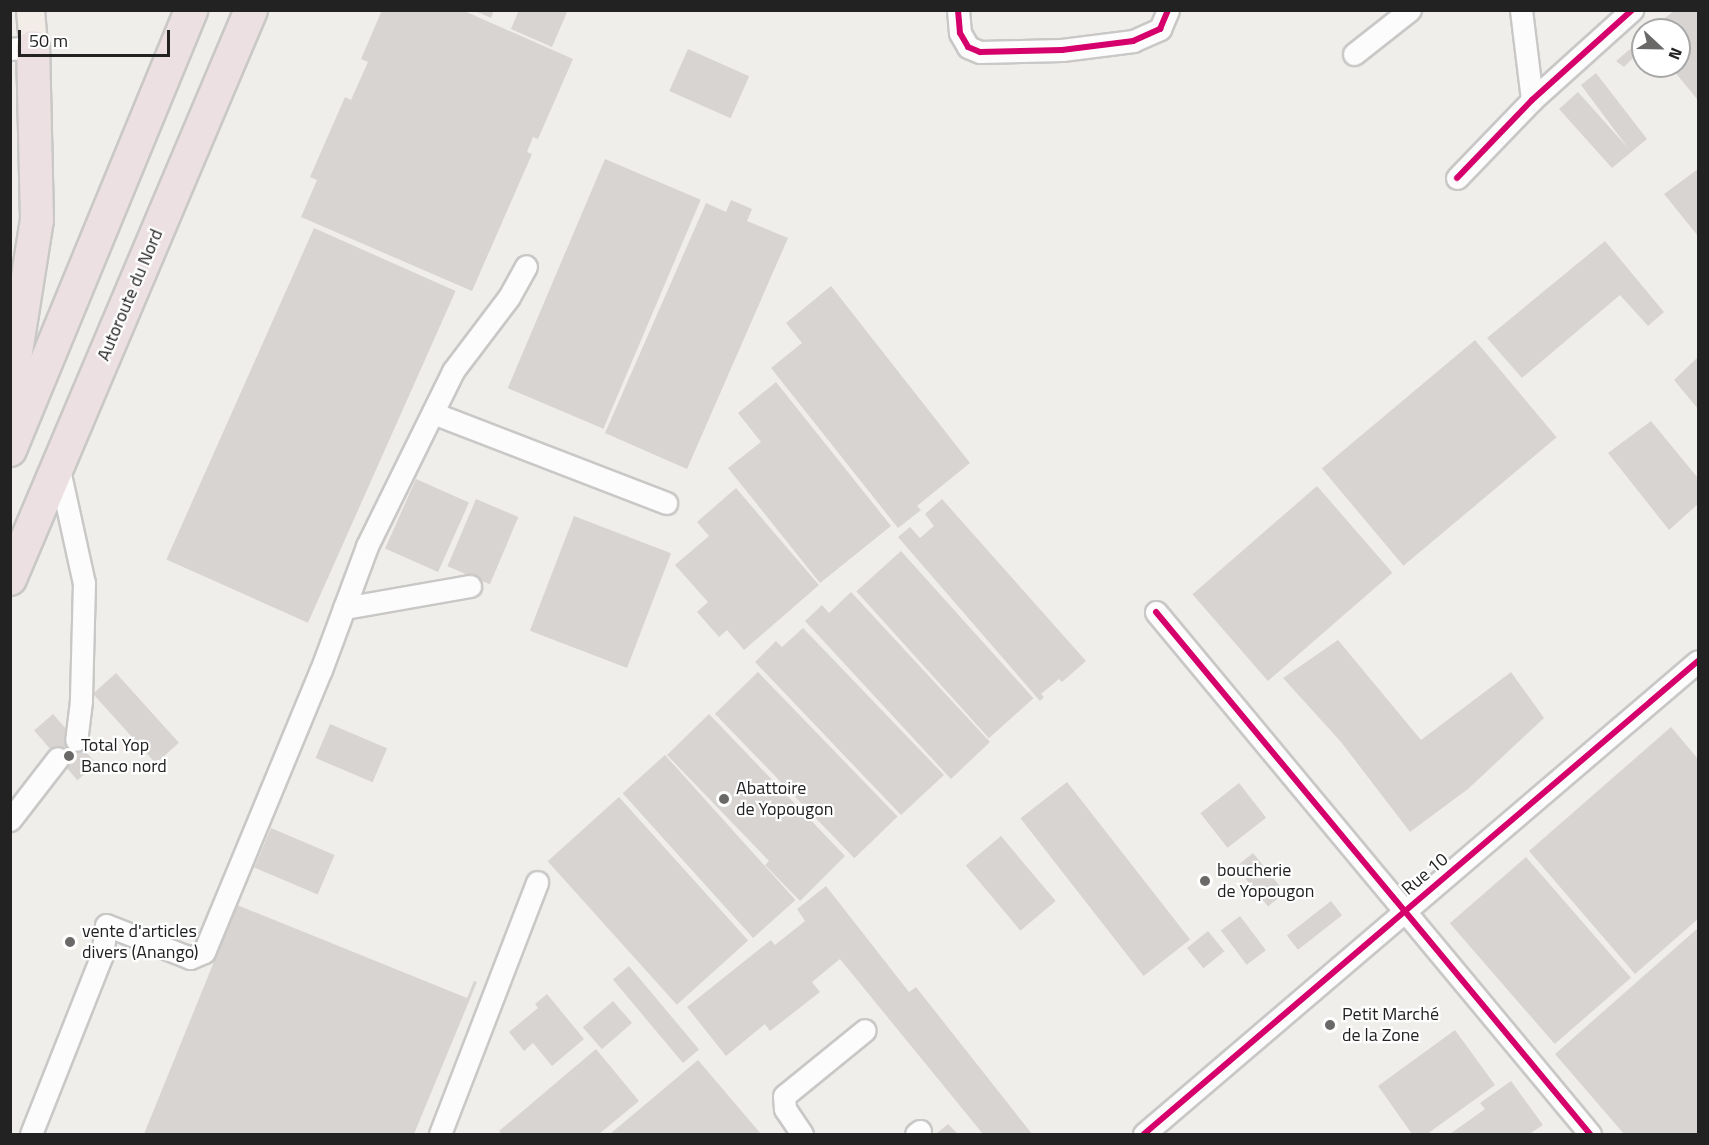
<!DOCTYPE html>
<html>
<head>
<meta charset="utf-8">
<style>
	body { margin:0 }
	#map { position:relative; width:1709px; height:1145px; overflow:hidden; background:#f0eeeb; font-family:"Titillium Web",sans-serif }
	div>[style] { position:absolute }
	.building>* { inset:0; background:#d7d4d2; transform-origin:0 0 }
	.roads { filter:drop-shadow(2px 0 #c9c8c7) drop-shadow(-2px 0 #c9c8c7) drop-shadow(0 2px #c9c8c7) drop-shadow(0 -2px #c9c8c7) }
	.minor>* { height:21px; margin:-10.5px; padding:0 10.5px; transform-origin:10.5px; border-radius:10.5px; background:#fdfcfc }
	.major>* { height:27px; margin:-13.5px; padding:0 13.5px; transform-origin:13.5px; border-radius:13.5px; background:#f3ede7 }
	.highway>* { height:32px; margin:-16px; padding:0 16px; transform-origin:16px; border-radius:16px; background:#ece0e2 }
	.cycleway>* { height:6px; margin:-3px; padding:0 3px; transform-origin:3px; border-radius:3px; background:#d6006c }
	.dots>* { width:16px; height:16px; translate:-50% -50%; box-sizing:border-box; border:3px solid #fff; border-radius:50% }
	span { translate:-50% -50%; white-space:nowrap; text-align:center; line-height:1.15; -webkit-text-stroke:4.5px #fff; paint-order:stroke }
	.street-label { font-size:18px; color:#222 }
	.poi-label { font-size:18px; color:#222 }
	.left { translate:0 -50%; text-align:left }
	.frame { position:absolute; inset:0; border:12px solid #222; pointer-events:none }
	.north { position:absolute; left:1631px; top:18px; width:60px; height:60px; box-sizing:border-box; background:#fff; border:2px solid #a7a7a7; border-radius:50%; rotate:112deg; font-size:16px; font-weight:700; line-height:24px; text-align:center; color:#222 }
	.north::after { content:''; display:block; margin:auto; width:21px; height:27px; background:#6a6968; clip-path:polygon(50% 0,100% 100%,50% 72%,0 100%) }
	.scale { position:absolute; left:18px; top:30px; width:152px; height:27px; box-sizing:border-box; border:3px solid #222; border-top:0; padding-left:8px; font-size:18px; line-height:21px; white-space:nowrap; color:#222; -webkit-text-stroke:4px #fff; paint-order:stroke }
</style>
</head>
<body>
<div id="map">
	<div class="building">
		<i style="clip-path:polygon(382px 10px,462px 10px,573px 59px,538px 139px,533px 137px,527px 152px,532px 154px,472px 291px,301px 217px,317px 180px,310px 177px,345px 97px,351px 100px,368px 62px,361px 59px)"></i>
		<i style="clip-path:polygon(473px 10px,494px 10px,491px 18px)"></i>
		<i style="clip-path:polygon(519px 10px,568px 10px,552px 47px,511px 29px)"></i>
		<i style="clip-path:polygon(1675px 10px,1698px 10px,1697px 99px,1670px 66px,1679px 66px,1679px 30px,1650px 30px)"></i>
		<i style="clip-path:polygon(1641px 40px,1643px 48px,1624px 67px,1616px 61px)"></i>
		<i style="left:688px;top:49px;width:67px;height:46px;rotate:24deg"></i>
		<i style="clip-path:polygon(1596px 73px,1647px 139px,1612px 168px,1559px 109px,1578px 92px,1628px 148px,1581px 85px)"></i>
		<i style="left:605px;top:159px;width:104px;height:249px;rotate:23deg"></i>
		<i style="clip-path:polygon(1698px 169px,1698px 236px,1664px 194px)"></i>
		<i style="clip-path:polygon(731px 200px,752px 209px,747px 221px,788px 238px,687px 469px,605px 433px,706px 203px,726px 212px)"></i>
		<i style="left:314px;top:228px;width:155px;height:363px;rotate:24deg"></i>
		<i style="clip-path:polygon(1605px 241px,1664px 312px,1648px 326px,1620px 295px,1522px 378px,1487px 338px)"></i>
		<i style="clip-path:polygon(831px 286px,970px 463px,917px 506px,921px 510px,898px 528px,771px 368px,802px 343px,786px 323px)"></i>
		<i style="left:1475px;top:340px;width:127px;height:200px;rotate:50deg"></i>
		<i style="clip-path:polygon(1698px 357px,1698px 409px,1674px 380px)"></i>
		<i style="clip-path:polygon(776px 382px,891px 526px,820px 583px,728px 468px,761px 442px,738px 413px)"></i>
		<i style="clip-path:polygon(1651px 421px,1698px 478px,1698px 504px,1669px 530px,1608px 453px)"></i>
		<i style="left:416px;top:479px;width:58px;height:76px;rotate:24deg"></i>
		<i style="left:1317px;top:486px;width:115px;height:165px;rotate:49deg"></i>
		<i style="clip-path:polygon(736px 488px,819px 585px,744px 650px,727px 630px,719px 637px,697px 612px,708px 602px,675px 565px,709px 536px,697px 522px)"></i>
		<i style="left:476px;top:499px;width:46px;height:73px;rotate:23deg"></i>
		<i style="clip-path:polygon(942px 499px,1086px 661px,1062px 682px,1059px 679px,1041px 694px,1044px 697px,1040px 701px,898px 537px,910px 527px,920px 538px,934px 526px,925px 514px)"></i>
		<i style="left:574px;top:516px;width:104px;height:123px;rotate:21deg"></i>
		<i style="left:901px;top:551px;width:198px;height:60px;rotate:48deg"></i>
		<i style="clip-path:polygon(851px 592px,990px 742px,951px 779px,805px 621px,822px 605px,829px 613px)"></i>
		<i style="clip-path:polygon(803px 628px,944px 775px,901px 815px,755px 662px,776px 641px,782px 647px)"></i>
		<i style="clip-path:polygon(1338px 640px,1421px 740px,1511px 672px,1544px 718px,1468px 789px,1410px 832px,1341px 742px,1283px 678px)"></i>
		<i style="left:758px;top:672px;width:201px;height:60px;rotate:46deg"></i>
		<i style="left:116px;top:673px;width:94px;height:31px;rotate:48deg"></i>
		<i style="left:53px;top:714px;width:66px;height:25px;rotate:49deg"></i>
		<i style="clip-path:polygon(709px 714px,845px 856px,800px 901px,765px 865px,769px 861px,667px 755px)"></i>
		<i style="left:330px;top:724px;width:62px;height:37px;rotate:23deg"></i>
		<i style="clip-path:polygon(1671px 727px,1698px 759px,1698px 919px,1635px 974px,1529px 851px)"></i>
		<i style="left:665px;top:755px;width:195px;height:57px;rotate:48deg"></i>
		<i style="left:1067px;top:782px;width:200px;height:59px;rotate:52deg"></i>
		<i style="left:1239px;top:783px;width:44px;height:49px;rotate:52deg"></i>
		<i style="left:619px;top:797px;width:193px;height:96px;rotate:48deg"></i>
		<i style="left:271px;top:828px;width:69px;height:43px;rotate:23deg"></i>
		<i style="left:1001px;top:836px;width:85px;height:46px;rotate:50deg"></i>
		<i style="left:1253px;top:853px;width:51px;height:22px;rotate:51deg"></i>
		<i style="left:1526px;top:857px;width:160px;height:101px;rotate:49deg"></i>
		<i style="clip-path:polygon(826px 886px,909px 992px,916px 987px,1032px 1134px,983px 1134px,840px 959px,812px 982px,820px 992px,770px 1031px,765px 1024px,726px 1056px,687px 1007px,771px 940px,775px 945px,805px 921px,797px 909px)"></i>
		<i style="left:1331px;top:901px;width:18px;height:56px;rotate:52deg"></i>
		<i style="clip-path:polygon(237px 905px,467px 998px,474px 981px,477px 982px,414px 1134px,144px 1134px)"></i>
		<i style="left:1240px;top:916px;width:43px;height:24px;rotate:53deg"></i>
		<i style="clip-path:polygon(1698px 928px,1698px 1134px,1624px 1134px,1555px 1054px)"></i>
		<i style="left:1208px;top:931px;width:26px;height:27px;rotate:51deg"></i>
		<i style="left:629px;top:966px;width:109px;height:21px;rotate:50deg"></i>
		<i style="clip-path:polygon(547px 994px,584px 1039px,552px 1066px,533px 1043px,524px 1051px,509px 1032px,538px 1008px,535px 1004px)"></i>
		<i style="left:613px;top:1001px;width:29px;height:40px;rotate:49deg"></i>
		<i style="clip-path:polygon(1455px 1030px,1495px 1085px,1427px 1134px,1412px 1134px,1378px 1086px)"></i>
		<i style="clip-path:polygon(596px 1049px,639px 1101px,599px 1134px,502px 1134px,499px 1131px)"></i>
		<i style="clip-path:polygon(698px 1060px,761px 1134px,610px 1134px)"></i>
		<i style="clip-path:polygon(1511px 1081px,1543px 1125px,1529px 1134px,1450px 1134px,1485px 1109px,1480px 1103px)"></i>
		<i style="clip-path:polygon(948px 1124px,958px 1134px,936px 1134px)"></i>
	</div>
	<div class="roads">
		<div class="minor">
			<i style="left:958px;top:10px;width:23px;rotate:85deg"></i>
			<i style="left:960px;top:33px;width:16px;rotate:60deg"></i>
			<i style="left:968px;top:47px;width:13px;rotate:23deg"></i>
			<i style="left:980px;top:52px;width:82px;rotate:-1.4deg"></i>
			<i style="left:1062px;top:50px;width:72px;rotate:-7.2deg"></i>
			<i style="left:1133px;top:41px;width:30px;rotate:-24deg"></i>
			<i style="left:1160px;top:29px;width:21px;rotate:-67deg"></i>
			<i style="left:1521px;top:10px;width:91px;rotate:83deg"></i>
			<i style="left:10px;top:49px;width:23px;rotate:-5deg"></i>
			<i style="left:1354px;top:54px;width:71px;rotate:-38.2deg"></i>
			<i style="left:1457px;top:178px;width:108px;rotate:-46.1deg"></i>
			<i style="left:1532px;top:100px;width:135px;rotate:-42deg"></i>
			<i style="left:433px;top:413px;width:250px;rotate:21.1deg"></i>
			<i style="left:58px;top:465px;width:121px;rotate:77.6deg"></i>
			<i style="left:84px;top:583px;width:118px;rotate:91.5deg"></i>
			<i style="left:81px;top:701px;width:39px;rotate:97deg"></i>
			<i style="left:344px;top:608px;width:128px;rotate:-9.9deg"></i>
			<i style="left:1156px;top:612px;width:679px;rotate:50.26deg"></i>
			<i style="left:10px;top:820px;width:78px;rotate:-52.3deg"></i>
			<i style="left:31px;top:1134px;width:193px;rotate:-68.4deg"></i>
			<i style="left:102px;top:955px;width:30px;rotate:-82deg"></i>
			<i style="left:106px;top:925px;width:90px;rotate:21.4deg"></i>
			<i style="left:190px;top:958px;width:15px;rotate:-23deg"></i>
			<i style="left:204px;top:952px;width:305px;rotate:-67.5deg"></i>
			<i style="left:321px;top:670px;width:132px;rotate:-69.6deg"></i>
			<i style="left:367px;top:546px;width:195px;rotate:-63.8deg"></i>
			<i style="left:453px;top:371px;width:93px;rotate:-52.9deg"></i>
			<i style="left:509px;top:297px;width:35px;rotate:-61deg"></i>
			<i style="left:440px;top:1134px;width:270px;rotate:-68.9deg"></i>
			<i style="left:802px;top:1134px;width:30px;rotate:-124deg"></i>
			<i style="left:785px;top:1109px;width:13px;rotate:-94deg"></i>
			<i style="left:784px;top:1096px;width:104px;rotate:-39.2deg"></i>
			<i style="left:916px;top:1134px;width:5px;rotate:-37deg"></i>
			<i style="left:1144px;top:1134px;width:728px;rotate:-40.49deg"></i>
		</div>
		<div class="major">
			<i style="left:30px;top:10px;width:37px;rotate:85deg"></i>
		</div>
		<div class="highway">
			<i style="left:10px;top:390px;width:172px;rotate:-81deg"></i>
			<i style="left:37px;top:220px;width:173px;rotate:-91.3deg"></i>
			<i style="left:10px;top:450px;width:476px;rotate:-67.6deg"></i>
			<i style="left:10px;top:579px;width:618px;rotate:-67.04deg"></i>
		</div>
	</div>
	<div class="cycleway">
		<i style="left:958px;top:10px;width:23px;rotate:85deg"></i>
		<i style="left:960px;top:33px;width:16px;rotate:60deg"></i>
		<i style="left:968px;top:47px;width:13px;rotate:23deg"></i>
		<i style="left:980px;top:52px;width:82px;rotate:-1.4deg"></i>
		<i style="left:1062px;top:50px;width:72px;rotate:-7.2deg"></i>
		<i style="left:1133px;top:41px;width:30px;rotate:-24deg"></i>
		<i style="left:1160px;top:29px;width:21px;rotate:-67deg"></i>
		<i style="left:1457px;top:178px;width:108px;rotate:-46.1deg"></i>
		<i style="left:1532px;top:100px;width:135px;rotate:-42deg"></i>
		<i style="left:1156px;top:612px;width:679px;rotate:50.26deg"></i>
		<i style="left:1144px;top:1134px;width:728px;rotate:-40.49deg"></i>
	</div>
	<div class="dots">
		<i style="left:69px;top:756px;background:#6a6968"></i>
		<i style="left:724px;top:799px;background:#6a6968"></i>
		<i style="left:1205px;top:881px;background:#6a6968"></i>
		<i style="left:70px;top:942px;background:#6a6968"></i>
		<i style="left:1330px;top:1025px;background:#6a6968"></i>
	</div>
	<div class="street-label">
		<span style="left:130px;top:295px;rotate:-67deg">Autoroute du Nord</span>
		<span style="left:1425px;top:874px;rotate:-40deg">Rue 10</span>
	</div>
	<div class="poi-label">
		<span class="left" style="left:81px;top:756px">Total Yop<br>Banco nord</span>
		<span class="left" style="left:736px;top:799px">Abattoire<br>de Yopougon</span>
		<span class="left" style="left:1217px;top:881px">boucherie<br>de Yopougon</span>
		<span class="left" style="left:82px;top:942px">vente d'articles<br>divers (Anango)</span>
		<span class="left" style="left:1342px;top:1025px">Petit Marché<br>de la Zone</span>
	</div>
	<div class="frame"></div>
	<div class="north">N</div>
	<div class="scale">50 m</div>
</div>
</body>
</html>
